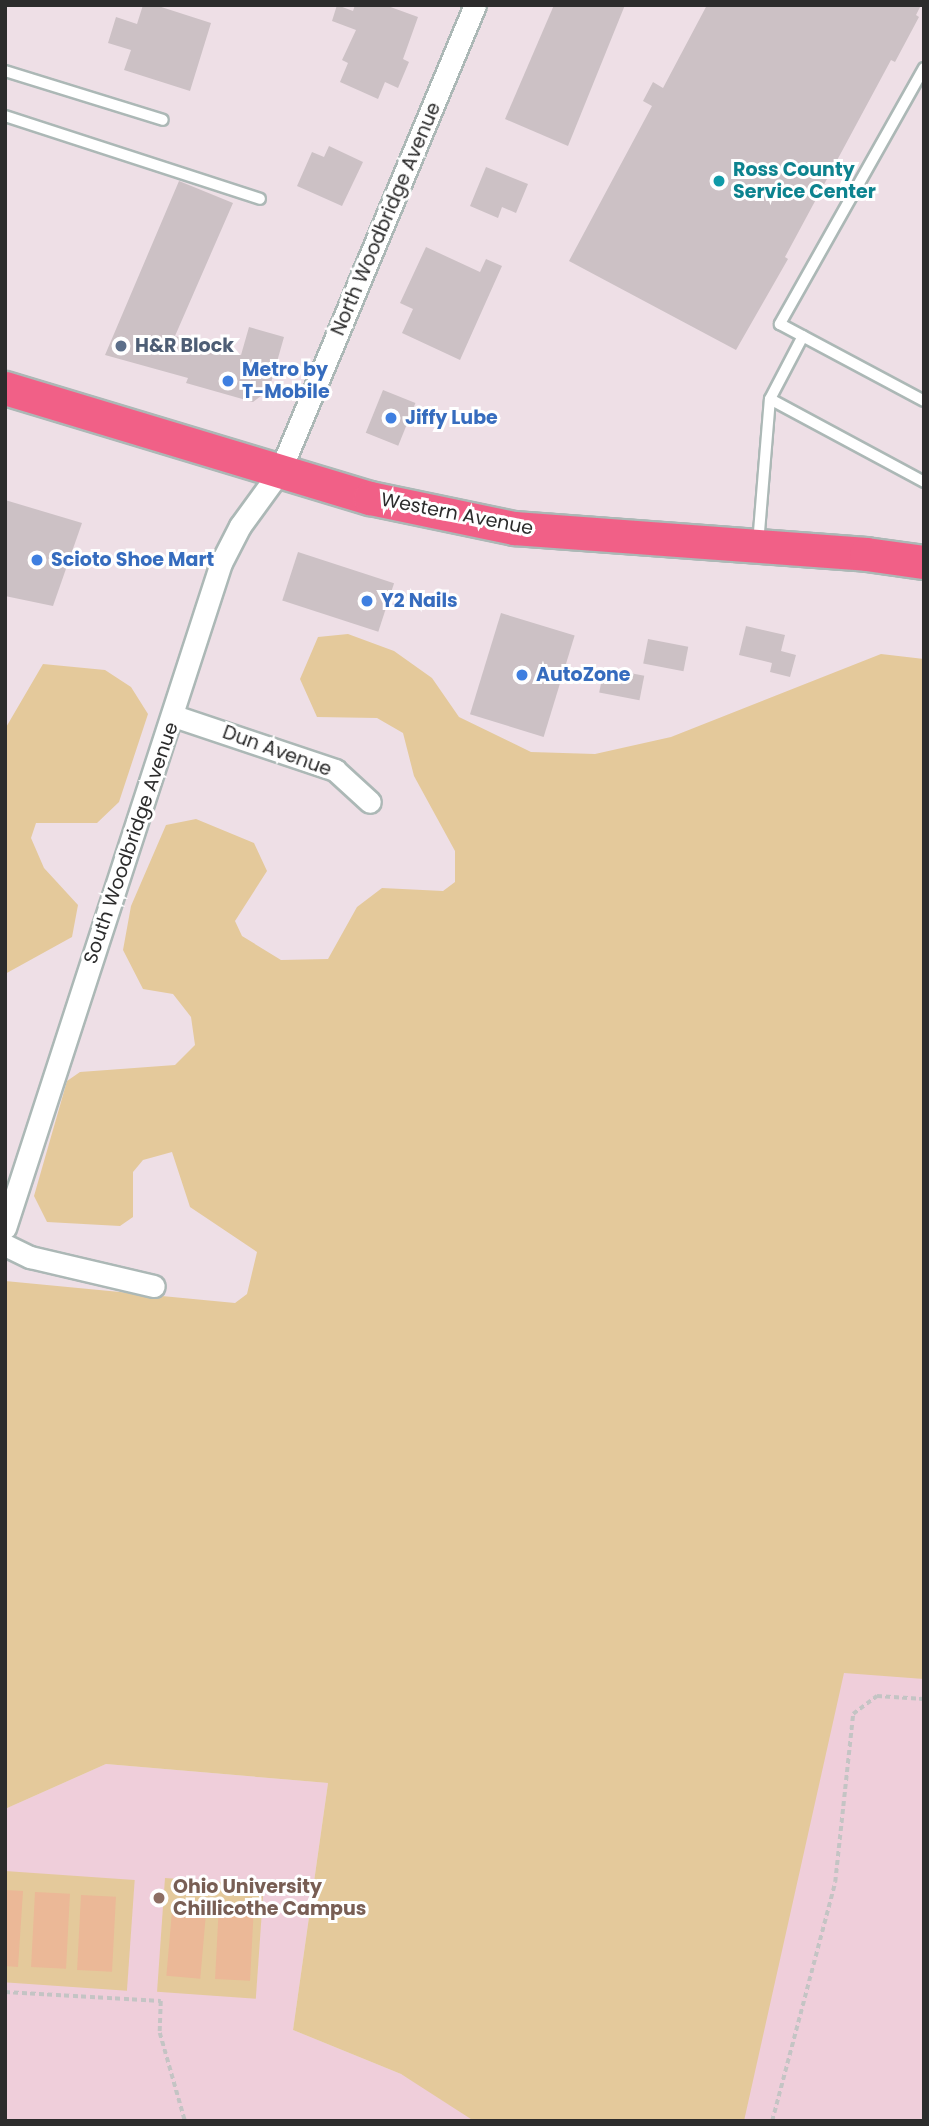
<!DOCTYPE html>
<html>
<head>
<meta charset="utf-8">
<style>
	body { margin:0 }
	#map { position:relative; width:929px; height:2126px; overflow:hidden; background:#eedfe6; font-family:Poppins,sans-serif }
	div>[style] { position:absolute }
	.education>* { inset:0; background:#efceda }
	.green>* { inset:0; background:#e4c99b; transform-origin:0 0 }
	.pitch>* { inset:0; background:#ebb897; transform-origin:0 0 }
	.building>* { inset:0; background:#ccc1c5; transform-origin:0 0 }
	.path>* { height:3.5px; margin-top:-1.75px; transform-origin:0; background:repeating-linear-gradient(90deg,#c4c4c4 0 5px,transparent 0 8.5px) }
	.roads { filter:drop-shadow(2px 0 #acb8b6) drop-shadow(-2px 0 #acb8b6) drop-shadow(0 2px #acb8b6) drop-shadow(0 -2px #acb8b6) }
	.lane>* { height:10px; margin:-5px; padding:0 5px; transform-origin:5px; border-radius:5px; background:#fff }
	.street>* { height:21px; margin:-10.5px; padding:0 10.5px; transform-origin:10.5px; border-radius:10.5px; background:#fff }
	.primary>* { height:33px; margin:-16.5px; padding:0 16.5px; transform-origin:16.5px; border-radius:16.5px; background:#f16087 }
	.dots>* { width:19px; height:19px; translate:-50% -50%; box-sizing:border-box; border:4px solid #fff; border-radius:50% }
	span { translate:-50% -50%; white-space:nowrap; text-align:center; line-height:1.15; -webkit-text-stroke:6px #fff; paint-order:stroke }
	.culture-label { font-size:19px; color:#0d838f; font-weight:700 }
	.left { translate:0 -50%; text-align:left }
	.street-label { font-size:19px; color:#2c2c2c }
	.service-label { font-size:19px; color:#4e5e75; font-weight:700 }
	.shop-label { font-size:19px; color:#366cbe; font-weight:700 }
	.education-label { font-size:19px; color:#785e54; font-weight:700 }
	.frame { position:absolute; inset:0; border:7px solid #2c2c2c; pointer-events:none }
</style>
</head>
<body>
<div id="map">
	<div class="education">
		<i style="clip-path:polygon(830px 1653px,924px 1660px,924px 2121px,5px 2121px,5px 1809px,106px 1764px,328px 1783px,293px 2030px,401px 2074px,463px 2111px)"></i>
	</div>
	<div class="green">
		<i style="clip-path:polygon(348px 634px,394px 651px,432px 678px,459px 717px,531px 752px,595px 754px,671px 737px,881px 654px,924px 659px,924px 1679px,844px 1673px,744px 2121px,474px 2121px,401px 2074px,293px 2030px,328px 1783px,106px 1764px,5px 1809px,5px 1281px,235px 1303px,247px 1294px,257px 1252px,190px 1207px,172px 1152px,143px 1160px,133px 1172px,133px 1217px,120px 1226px,47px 1222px,34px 1196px,67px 1081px,80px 1072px,175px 1065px,195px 1045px,191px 1017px,173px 994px,143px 989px,123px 950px,131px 906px,166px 825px,196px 819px,254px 843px,267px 871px,235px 921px,242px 936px,281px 960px,328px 959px,357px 907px,382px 888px,443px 891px,455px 882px,455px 851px,414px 776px,403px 733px,377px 718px,317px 717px,300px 679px,318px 637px)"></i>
		<i style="clip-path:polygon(43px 664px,105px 670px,131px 687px,148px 714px,119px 802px,97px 823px,36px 823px,31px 838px,44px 868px,78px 905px,72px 937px,5px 974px,5px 729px)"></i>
		<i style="left:5px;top:1871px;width:130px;height:111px;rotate:4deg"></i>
		<i style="left:165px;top:1878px;width:99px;height:114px;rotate:4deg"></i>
	</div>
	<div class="pitch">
		<i style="clip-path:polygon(5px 1890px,23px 1891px,18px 1967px,5px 1966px)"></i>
		<i style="left:35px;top:1892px;width:35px;height:75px;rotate:3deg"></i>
		<i style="left:81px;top:1895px;width:35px;height:75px;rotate:3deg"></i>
		<i style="left:173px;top:1900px;width:34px;height:76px;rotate:5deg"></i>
		<i style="left:219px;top:1904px;width:35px;height:75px;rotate:3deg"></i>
	</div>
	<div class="building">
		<i style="clip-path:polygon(143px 5px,155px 5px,211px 23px,190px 91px,124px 70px,131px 50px,108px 43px,116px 17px,137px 24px)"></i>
		<i style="clip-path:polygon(337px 5px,353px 11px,355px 5px,385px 5px,418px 17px,403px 59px,409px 62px,398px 88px,385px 82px,378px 99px,340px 82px,348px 63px,342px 60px,356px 30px,332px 21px)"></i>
		<i style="clip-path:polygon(554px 5px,625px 5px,568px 146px,505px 119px)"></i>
		<i style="clip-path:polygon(707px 5px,921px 5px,916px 15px,919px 17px,895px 62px,891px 60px,785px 257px,788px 259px,736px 350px,569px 261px,652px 106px,643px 101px,653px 82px,663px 88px)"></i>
		<i style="clip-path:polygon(329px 146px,363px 162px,342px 206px,297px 186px,312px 152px,324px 157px)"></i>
		<i style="clip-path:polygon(486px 167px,528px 184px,516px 213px,502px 207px,498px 218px,470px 206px)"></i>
		<i style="clip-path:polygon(179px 181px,233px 203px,175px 336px,241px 355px,249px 327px,284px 337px,269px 390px,253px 402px,186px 383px,188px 378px,105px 355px)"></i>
		<i style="clip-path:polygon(426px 247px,480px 272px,486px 259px,502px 266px,460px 360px,402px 333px,413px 309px,400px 303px)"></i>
		<i style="left:383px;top:390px;width:35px;height:46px;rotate:22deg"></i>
		<i style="clip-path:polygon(5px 500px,82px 523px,53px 606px,5px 596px)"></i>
		<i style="left:298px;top:552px;width:101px;height:51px;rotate:18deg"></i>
		<i style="left:501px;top:613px;width:77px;height:106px;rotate:17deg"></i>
		<i style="clip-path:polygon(746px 626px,785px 635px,781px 651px,796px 655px,790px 677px,770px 672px,772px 663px,739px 655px)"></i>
		<i style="left:648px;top:639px;width:41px;height:25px;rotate:11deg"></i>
		<i style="left:604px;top:668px;width:41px;height:25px;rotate:11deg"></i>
	</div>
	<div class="path">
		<i style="left:5px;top:1992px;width:156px;rotate:3.3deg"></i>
		<i style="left:161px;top:2001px;width:32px;rotate:92deg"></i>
		<i style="left:160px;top:2033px;width:91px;rotate:74.1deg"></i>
		<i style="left:772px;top:2121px;width:247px;rotate:-75.2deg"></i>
		<i style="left:835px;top:1882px;width:169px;rotate:-83.9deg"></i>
		<i style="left:853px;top:1714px;width:30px;rotate:-37deg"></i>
		<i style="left:877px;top:1696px;width:47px;rotate:3.7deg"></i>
	</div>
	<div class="roads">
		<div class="lane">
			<i style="left:924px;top:68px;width:294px;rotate:119.4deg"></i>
			<i style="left:780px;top:324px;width:163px;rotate:28.1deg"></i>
			<i style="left:5px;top:71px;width:165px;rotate:17.2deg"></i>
			<i style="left:5px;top:116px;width:268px;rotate:18deg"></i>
			<i style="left:770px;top:399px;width:71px;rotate:-62.4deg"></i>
			<i style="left:758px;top:544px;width:145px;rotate:-85.3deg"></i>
			<i style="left:770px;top:399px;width:175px;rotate:28.3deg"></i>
		</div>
		<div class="street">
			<i style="left:174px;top:716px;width:170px;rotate:18.5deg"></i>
			<i style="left:335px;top:770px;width:47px;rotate:42.4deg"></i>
			<i style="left:5px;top:1228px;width:699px;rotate:-72.01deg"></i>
			<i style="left:221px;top:563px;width:42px;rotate:-62.8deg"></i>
			<i style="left:240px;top:526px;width:68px;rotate:-54deg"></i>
			<i style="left:280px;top:471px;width:505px;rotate:-67.29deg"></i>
			<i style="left:5px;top:1245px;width:28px;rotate:26deg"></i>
			<i style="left:30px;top:1257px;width:127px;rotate:13.2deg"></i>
		</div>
		<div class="primary">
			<i style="left:5px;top:388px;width:381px;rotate:16.8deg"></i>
			<i style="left:370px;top:498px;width:147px;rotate:11.8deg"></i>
			<i style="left:514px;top:528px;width:353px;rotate:4.2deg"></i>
			<i style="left:866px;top:554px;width:59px;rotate:7.9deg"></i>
		</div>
	</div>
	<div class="dots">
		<i style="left:719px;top:181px;background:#0f9aa8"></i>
		<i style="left:121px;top:346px;background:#5c6f8a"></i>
		<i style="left:228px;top:381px;background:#3f7fe0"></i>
		<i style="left:391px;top:418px;background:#3f7fe0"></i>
		<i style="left:37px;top:560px;background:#3f7fe0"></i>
		<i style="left:367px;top:601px;background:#3f7fe0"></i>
		<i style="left:522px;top:675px;background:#3f7fe0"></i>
		<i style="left:159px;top:1898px;background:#8d6e63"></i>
	</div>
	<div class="culture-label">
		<span class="left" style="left:733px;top:181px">Ross County<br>Service Center</span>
	</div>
	<div class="street-label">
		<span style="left:386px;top:219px;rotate:-67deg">North Woodbridge Avenue</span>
		<span style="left:457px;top:514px;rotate:11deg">Western Avenue</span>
		<span style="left:277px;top:751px;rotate:20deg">Dun Avenue</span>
		<span style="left:131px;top:843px;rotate:-71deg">South Woodbridge Avenue</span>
	</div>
	<div class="service-label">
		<span class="left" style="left:135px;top:346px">H&amp;R Block</span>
	</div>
	<div class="shop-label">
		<span class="left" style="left:242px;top:381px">Metro by<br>T-Mobile</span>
		<span class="left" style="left:405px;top:418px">Jiffy Lube</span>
		<span class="left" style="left:51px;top:560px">Scioto Shoe Mart</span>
		<span class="left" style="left:381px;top:601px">Y2 Nails</span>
		<span class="left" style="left:536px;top:675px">AutoZone</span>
	</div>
	<div class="education-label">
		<span class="left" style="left:173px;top:1898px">Ohio University<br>Chillicothe Campus</span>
	</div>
	<div class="frame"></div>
</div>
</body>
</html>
